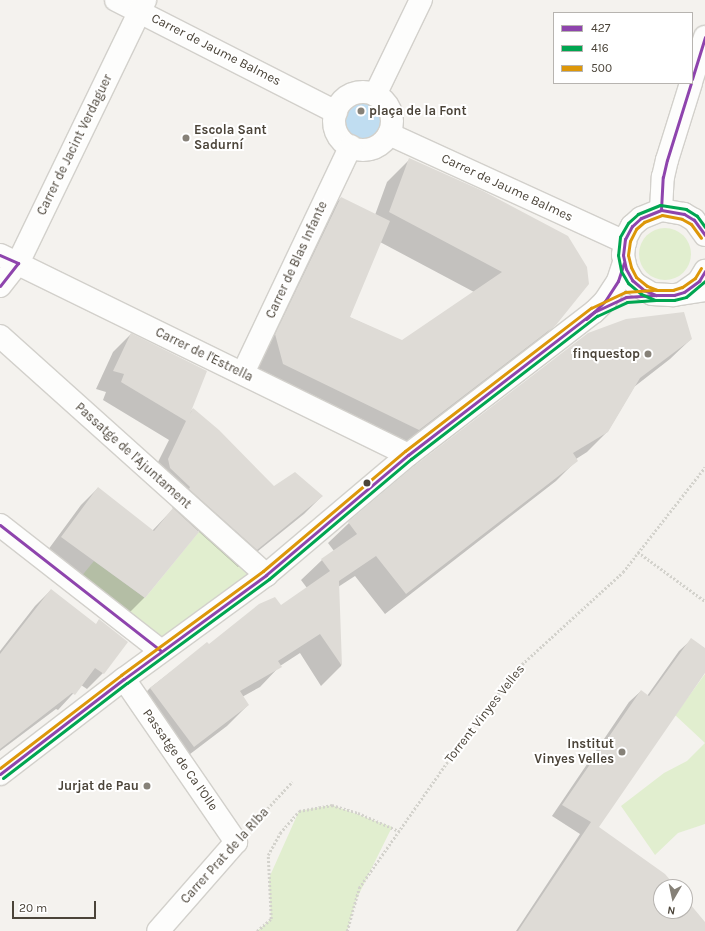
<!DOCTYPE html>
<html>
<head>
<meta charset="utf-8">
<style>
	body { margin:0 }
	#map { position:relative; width:705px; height:931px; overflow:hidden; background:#f4f2ee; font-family:Karla,sans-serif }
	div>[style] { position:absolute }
	.green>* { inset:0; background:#e1eecf }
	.round { border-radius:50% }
	.water>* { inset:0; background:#c0ddf1 }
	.shadow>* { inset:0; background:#0003 }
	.building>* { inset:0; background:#dedbd6 }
	.path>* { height:2.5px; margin-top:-1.25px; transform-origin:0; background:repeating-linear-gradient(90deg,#d3d2cc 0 2px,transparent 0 4px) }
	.roads { filter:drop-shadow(1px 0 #d2d0cb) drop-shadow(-1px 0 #d2d0cb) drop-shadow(0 1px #d2d0cb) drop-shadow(0 -1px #d2d0cb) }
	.minor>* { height:22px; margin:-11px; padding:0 11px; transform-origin:11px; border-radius:11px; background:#fdfdfc }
	.minor>.ring { margin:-11px; padding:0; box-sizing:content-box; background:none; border:22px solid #fdfdfc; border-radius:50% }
	.bus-1>* { height:3px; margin:-1.5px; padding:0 1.5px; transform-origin:1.5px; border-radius:1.5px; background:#8e44ad }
	.bus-2>* { height:3px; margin:-1.5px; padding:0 1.5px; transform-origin:1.5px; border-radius:1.5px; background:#00a651 }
	.bus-3>* { height:3px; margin:-1.5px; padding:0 1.5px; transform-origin:1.5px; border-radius:1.5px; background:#dd9709 }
	.dots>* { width:11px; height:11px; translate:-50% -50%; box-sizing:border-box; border:2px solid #fff; border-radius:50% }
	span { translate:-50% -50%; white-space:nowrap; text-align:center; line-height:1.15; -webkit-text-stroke:4px #fff; paint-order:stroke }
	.street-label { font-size:13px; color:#4b4439 }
	.poi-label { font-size:13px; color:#4b4439; font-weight:700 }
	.left { translate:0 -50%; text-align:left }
	.right { translate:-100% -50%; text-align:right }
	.legend { position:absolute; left:553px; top:12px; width:140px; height:72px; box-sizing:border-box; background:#fff; border:1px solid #b7b4b0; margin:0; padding:5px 7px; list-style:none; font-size:12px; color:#4b4439 }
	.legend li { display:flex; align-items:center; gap:8px; height:20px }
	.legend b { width:20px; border:1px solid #b7b4b0 }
	.north { position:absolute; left:653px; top:879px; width:40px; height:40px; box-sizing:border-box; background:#fff; border:1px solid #b7b4b0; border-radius:50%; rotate:189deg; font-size:11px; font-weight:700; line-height:16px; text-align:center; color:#4b4439 }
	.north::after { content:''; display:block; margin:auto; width:14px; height:18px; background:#868178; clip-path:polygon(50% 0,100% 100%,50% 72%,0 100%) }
	.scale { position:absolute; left:12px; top:901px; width:84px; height:18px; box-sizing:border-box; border:2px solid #4b4439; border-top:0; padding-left:5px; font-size:12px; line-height:14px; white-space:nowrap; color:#4b4439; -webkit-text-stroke:3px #fff; paint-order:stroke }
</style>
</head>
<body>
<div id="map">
	<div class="green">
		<i class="round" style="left:639px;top:228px;width:52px;height:52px"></i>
		<i style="clip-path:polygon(202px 528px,253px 574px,160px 641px,80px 578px,94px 561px,145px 598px)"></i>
		<i style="clip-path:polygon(705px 674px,705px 824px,678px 833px,655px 855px,621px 806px,664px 773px,687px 761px,705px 743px,675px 715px)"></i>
		<i style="clip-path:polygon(332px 805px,392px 827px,356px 900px,347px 931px,257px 931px,271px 919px,269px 878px,299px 811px)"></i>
	</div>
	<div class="water">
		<i class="round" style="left:341px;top:102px;width:42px;height:42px"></i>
	</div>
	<div class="shadow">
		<i style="clip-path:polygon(evenodd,409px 160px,555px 325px,532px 348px,396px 453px,260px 387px,253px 357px,318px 221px,341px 198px,375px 215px,387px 182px,409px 160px,380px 242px,474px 292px,402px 341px,349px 317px,380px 242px)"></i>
		<i style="clip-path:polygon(131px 334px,189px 413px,193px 409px,274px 488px,322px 496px,304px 514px,238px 567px,198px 531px,145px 597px,128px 614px,45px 554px,81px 505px,98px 488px,152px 531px,173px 509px,172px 506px,152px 486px,150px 478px,169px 440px,103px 400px,106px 392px,96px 389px,113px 352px)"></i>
		<i style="clip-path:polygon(691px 339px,670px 359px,634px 387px,608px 431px,587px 452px,576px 459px,577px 460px,556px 481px,385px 614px,355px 576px,338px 587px,341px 666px,321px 686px,300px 653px,280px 666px,260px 687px,242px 697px,248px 705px,227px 726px,173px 767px,130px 709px,150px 688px,207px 644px,209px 646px,281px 606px,307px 588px,301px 580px,322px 560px,334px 551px,328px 543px,349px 523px)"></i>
		<i style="clip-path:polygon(51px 590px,103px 673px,87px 689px,81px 685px,58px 710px,56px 709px,0 751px,0 651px,35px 606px)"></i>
		<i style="clip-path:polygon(691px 640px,705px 649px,705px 671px,598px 827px,675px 887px,661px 887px,661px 911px,685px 911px,685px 899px,705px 923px,705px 931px,516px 931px,580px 834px,552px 816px,629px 702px,641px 691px,647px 696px,679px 651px)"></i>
	</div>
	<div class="building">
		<i style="clip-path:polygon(409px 158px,483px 191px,568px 236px,587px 267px,589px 284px,556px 325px,419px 430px,283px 364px,275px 334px,341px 197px,390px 221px,350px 317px,402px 340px,502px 272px,389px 212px)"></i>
		<i style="clip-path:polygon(684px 312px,692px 339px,640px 378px,608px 432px,573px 453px,578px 461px,406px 594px,376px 556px,339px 581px,342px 666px,320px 634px,278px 661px,282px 667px,240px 691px,249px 705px,194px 747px,150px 688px,207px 642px,209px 644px,259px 604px,275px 597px,281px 605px,330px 571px,321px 559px,357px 534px,348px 522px,413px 467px,588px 333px,626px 319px)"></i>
		<i style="clip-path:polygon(131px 333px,207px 371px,190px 414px,193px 408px,219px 430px,274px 486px,295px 472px,323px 496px,257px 550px,189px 489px,190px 487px,170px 468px,168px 459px,186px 421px,121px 382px,124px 374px,113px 371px)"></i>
		<i style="clip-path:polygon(98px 487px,154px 531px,173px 508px,199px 532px,145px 598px,61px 537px)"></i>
		<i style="clip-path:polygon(51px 589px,96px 624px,99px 619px,128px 642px,104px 674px,95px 668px,75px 695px,72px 693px,0 749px,0 654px)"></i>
		<i style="clip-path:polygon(691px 638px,705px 648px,705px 673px,599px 827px,665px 874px,676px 887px,661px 887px,661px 911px,685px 911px,685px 898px,705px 922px,705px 931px,518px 931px,591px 822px,562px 805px,641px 690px,649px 696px)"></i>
	</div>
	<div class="path">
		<i style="left:638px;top:552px;width:83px;rotate:36.2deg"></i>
		<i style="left:254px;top:823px;width:56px;rotate:-47.2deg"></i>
		<i style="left:257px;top:931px;width:18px;rotate:-41deg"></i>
		<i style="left:271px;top:919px;width:64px;rotate:-92.7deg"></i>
		<i style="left:268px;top:855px;width:25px;rotate:-61deg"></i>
		<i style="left:280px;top:833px;width:29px;rotate:-49deg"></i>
		<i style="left:299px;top:811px;width:34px;rotate:-10deg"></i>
		<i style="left:332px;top:805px;width:27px;rotate:17deg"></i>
		<i style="left:358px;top:813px;width:45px;rotate:23.7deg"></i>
		<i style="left:347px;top:931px;width:45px;rotate:-74.4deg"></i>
		<i style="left:359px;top:888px;width:187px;rotate:-55deg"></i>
		<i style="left:466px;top:735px;width:86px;rotate:-52.1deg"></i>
		<i style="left:519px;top:667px;width:141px;rotate:-42.4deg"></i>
		<i style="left:623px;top:572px;width:133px;rotate:-52deg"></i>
	</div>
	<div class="roads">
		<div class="minor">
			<i style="left:116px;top:0;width:247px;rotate:27deg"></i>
			<i style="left:692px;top:79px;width:44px;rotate:-72.8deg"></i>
			<i class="ring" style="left:334px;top:92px;width:36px;height:36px"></i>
			<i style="left:375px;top:95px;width:106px;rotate:-64.2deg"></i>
			<i style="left:389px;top:134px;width:260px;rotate:24.6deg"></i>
			<i style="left:661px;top:210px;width:33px;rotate:-87deg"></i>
			<i style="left:663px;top:177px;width:17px;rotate:-77deg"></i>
			<i style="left:667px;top:160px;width:81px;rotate:-72.7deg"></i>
			<i style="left:705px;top:235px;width:19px;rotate:-126deg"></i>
			<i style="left:694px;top:220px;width:12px;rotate:-149deg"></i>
			<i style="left:684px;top:214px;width:23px;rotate:-170deg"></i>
			<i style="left:661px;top:210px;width:22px;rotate:158deg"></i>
			<i style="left:641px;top:218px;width:12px;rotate:138deg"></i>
			<i style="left:632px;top:226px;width:15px;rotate:118deg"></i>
			<i style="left:625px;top:239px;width:16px;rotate:97deg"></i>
			<i style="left:623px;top:255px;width:14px;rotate:78deg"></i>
			<i style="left:626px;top:269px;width:13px;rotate:61deg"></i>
			<i style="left:632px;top:280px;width:7px;rotate:45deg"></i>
			<i style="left:637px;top:285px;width:17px;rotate:31deg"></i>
			<i style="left:652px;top:294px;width:22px;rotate:3deg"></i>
			<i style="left:674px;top:295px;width:31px;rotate:-9deg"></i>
			<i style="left:0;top:255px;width:454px;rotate:26.1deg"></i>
			<i style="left:0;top:286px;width:29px;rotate:-52deg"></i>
			<i style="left:18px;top:263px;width:292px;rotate:-64.2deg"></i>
			<i style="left:684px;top:292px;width:19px;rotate:-36deg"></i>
			<i style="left:699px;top:281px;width:12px;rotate:-59deg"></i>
			<i style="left:0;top:336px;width:358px;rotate:41.9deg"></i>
			<i style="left:243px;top:373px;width:251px;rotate:-64.6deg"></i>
			<i style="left:0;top:525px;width:204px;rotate:38deg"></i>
			<i style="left:124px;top:679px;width:198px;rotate:55.5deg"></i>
			<i style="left:236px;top:842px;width:118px;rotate:131.2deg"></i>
			<i style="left:0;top:774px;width:156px;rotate:-37.5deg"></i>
			<i style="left:124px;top:679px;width:176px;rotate:-36.2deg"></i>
			<i style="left:266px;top:575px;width:186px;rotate:-40.2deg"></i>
			<i style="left:408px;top:455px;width:235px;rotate:-37.6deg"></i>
			<i style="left:594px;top:312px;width:16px;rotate:-45deg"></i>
			<i style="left:605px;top:301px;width:24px;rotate:-57deg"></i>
			<i style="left:618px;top:281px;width:19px;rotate:-72deg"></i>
		</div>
	</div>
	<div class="bus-1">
		<i style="left:692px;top:79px;width:44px;rotate:-72.8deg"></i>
		<i style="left:661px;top:210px;width:33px;rotate:-87deg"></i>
		<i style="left:663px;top:177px;width:17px;rotate:-77deg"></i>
		<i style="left:667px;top:160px;width:81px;rotate:-72.7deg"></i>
		<i style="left:705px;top:235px;width:19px;rotate:-126deg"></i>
		<i style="left:694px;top:220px;width:12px;rotate:-149deg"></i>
		<i style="left:684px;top:214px;width:23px;rotate:-170deg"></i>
		<i style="left:661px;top:210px;width:22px;rotate:158deg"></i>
		<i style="left:641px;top:218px;width:12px;rotate:138deg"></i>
		<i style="left:632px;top:226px;width:15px;rotate:118deg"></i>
		<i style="left:625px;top:239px;width:16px;rotate:97deg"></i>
		<i style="left:623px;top:255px;width:14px;rotate:78deg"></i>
		<i style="left:626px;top:269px;width:13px;rotate:61deg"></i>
		<i style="left:632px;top:280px;width:16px;rotate:40deg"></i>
		<i style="left:644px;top:290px;width:13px;rotate:23deg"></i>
		<i style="left:656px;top:295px;width:18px"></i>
		<i style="left:674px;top:295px;width:10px;rotate:-17deg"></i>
		<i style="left:684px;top:292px;width:19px;rotate:-36deg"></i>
		<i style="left:699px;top:281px;width:12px;rotate:-59deg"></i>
		<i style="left:0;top:255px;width:20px;rotate:24deg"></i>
		<i style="left:18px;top:263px;width:29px;rotate:128deg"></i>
		<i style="left:586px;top:319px;width:11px;rotate:-41deg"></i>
		<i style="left:594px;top:312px;width:35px;rotate:-25deg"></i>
		<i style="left:626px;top:297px;width:30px;rotate:-4deg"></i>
		<i style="left:0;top:525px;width:204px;rotate:38deg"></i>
		<i style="left:0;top:774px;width:156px;rotate:-37.5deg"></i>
		<i style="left:124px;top:679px;width:176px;rotate:-36.2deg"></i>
		<i style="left:266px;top:575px;width:186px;rotate:-40.2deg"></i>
		<i style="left:408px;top:455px;width:235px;rotate:-37.6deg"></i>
		<i style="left:594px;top:312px;width:16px;rotate:-45deg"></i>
		<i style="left:605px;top:301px;width:24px;rotate:-57deg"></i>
		<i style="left:618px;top:281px;width:19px;rotate:-72deg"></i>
	</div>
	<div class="bus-2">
		<i style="left:705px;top:227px;width:14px;rotate:-126deg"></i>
		<i style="left:697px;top:216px;width:13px;rotate:-148deg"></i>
		<i style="left:686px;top:209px;width:26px;rotate:-171deg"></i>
		<i style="left:660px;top:205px;width:24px;rotate:158deg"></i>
		<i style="left:638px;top:214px;width:13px;rotate:138deg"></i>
		<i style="left:628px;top:223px;width:16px;rotate:120deg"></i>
		<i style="left:620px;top:237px;width:18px;rotate:96deg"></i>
		<i style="left:618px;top:255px;width:16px;rotate:79deg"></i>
		<i style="left:621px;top:271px;width:14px;rotate:60deg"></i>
		<i style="left:628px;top:283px;width:17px;rotate:40deg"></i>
		<i style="left:641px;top:294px;width:15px;rotate:23deg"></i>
		<i style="left:655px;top:300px;width:19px"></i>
		<i style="left:674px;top:300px;width:12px;rotate:-14deg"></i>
		<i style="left:686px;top:297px;width:25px;rotate:-40deg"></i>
		<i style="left:3px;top:778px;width:156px;rotate:-37.5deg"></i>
		<i style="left:127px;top:683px;width:176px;rotate:-36.2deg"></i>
		<i style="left:269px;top:579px;width:186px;rotate:-40.2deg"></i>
		<i style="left:411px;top:459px;width:235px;rotate:-37.6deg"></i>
		<i style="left:597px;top:316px;width:33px;rotate:-25deg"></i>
		<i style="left:627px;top:302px;width:29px;rotate:-4deg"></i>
	</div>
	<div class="bus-3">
		<i style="left:701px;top:268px;width:12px;rotate:121deg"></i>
		<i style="left:695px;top:278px;width:16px;rotate:145deg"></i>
		<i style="left:682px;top:287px;width:9px;rotate:162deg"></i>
		<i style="left:673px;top:290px;width:16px;rotate:180deg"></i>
		<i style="left:657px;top:290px;width:11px;rotate:-158deg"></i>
		<i style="left:647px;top:286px;width:14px;rotate:-141deg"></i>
		<i style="left:636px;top:277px;width:11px;rotate:-117deg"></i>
		<i style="left:631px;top:267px;width:12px;rotate:-104deg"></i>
		<i style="left:628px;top:255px;width:14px;rotate:-82deg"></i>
		<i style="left:630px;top:241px;width:13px;rotate:-63deg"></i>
		<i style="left:636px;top:229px;width:11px;rotate:-41deg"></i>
		<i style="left:644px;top:222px;width:19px;rotate:-21deg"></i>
		<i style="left:662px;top:215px;width:20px;rotate:11deg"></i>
		<i style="left:682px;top:219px;width:10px;rotate:29deg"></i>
		<i style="left:691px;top:224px;width:17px;rotate:54deg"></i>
		<i style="left:0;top:768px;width:153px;rotate:-37.5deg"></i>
		<i style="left:121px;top:675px;width:176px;rotate:-36.2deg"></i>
		<i style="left:263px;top:571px;width:186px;rotate:-40.2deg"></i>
		<i style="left:405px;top:451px;width:235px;rotate:-37.6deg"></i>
		<i style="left:591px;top:308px;width:38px;rotate:-25deg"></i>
		<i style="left:625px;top:292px;width:31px;rotate:-4deg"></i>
	</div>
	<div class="dots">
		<i style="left:361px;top:111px;background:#868178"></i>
		<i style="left:186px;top:138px;background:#868178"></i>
		<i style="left:648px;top:354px;background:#868178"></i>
		<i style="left:367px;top:483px;background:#4b4439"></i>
		<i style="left:622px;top:752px;background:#868178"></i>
		<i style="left:147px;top:786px;background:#868178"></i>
	</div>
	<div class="street-label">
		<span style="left:216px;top:50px;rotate:27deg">Carrer de Jaume Balmes</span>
		<span style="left:75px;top:145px;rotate:-64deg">Carrer de Jacint Verdaguer</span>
		<span style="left:507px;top:188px;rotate:25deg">Carrer de Jaume Balmes</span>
		<span style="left:297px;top:260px;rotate:-65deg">Carrer de Blas Infante</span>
		<span style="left:204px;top:355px;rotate:26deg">Carrer de l'Estrella</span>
		<span style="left:133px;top:456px;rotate:42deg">Passatge de l'Ajuntament</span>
		<span style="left:485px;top:714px;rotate:-52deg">Torrent Vinyes Velles</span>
		<span style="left:180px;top:760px;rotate:55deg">Passatge de Ca l'Olle</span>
		<span style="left:225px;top:856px;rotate:-48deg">Carrer Prat de la RIba</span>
	</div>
	<div class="poi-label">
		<span class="left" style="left:369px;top:111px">plaça de la Font</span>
		<span class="left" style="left:194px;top:138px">Escola Sant<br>Sadurní</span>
		<span class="right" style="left:640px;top:354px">finquestop</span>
		<span class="right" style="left:614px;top:752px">Institut<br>Vinyes Velles</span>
		<span class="right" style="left:139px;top:786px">Jurjat de Pau</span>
	</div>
	<ul class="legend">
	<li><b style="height:5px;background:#8e44ad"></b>427</li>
	<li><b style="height:5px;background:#00a651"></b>416</li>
	<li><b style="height:5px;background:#dd9709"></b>500</li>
	</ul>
	<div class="north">N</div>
	<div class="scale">20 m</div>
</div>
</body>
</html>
